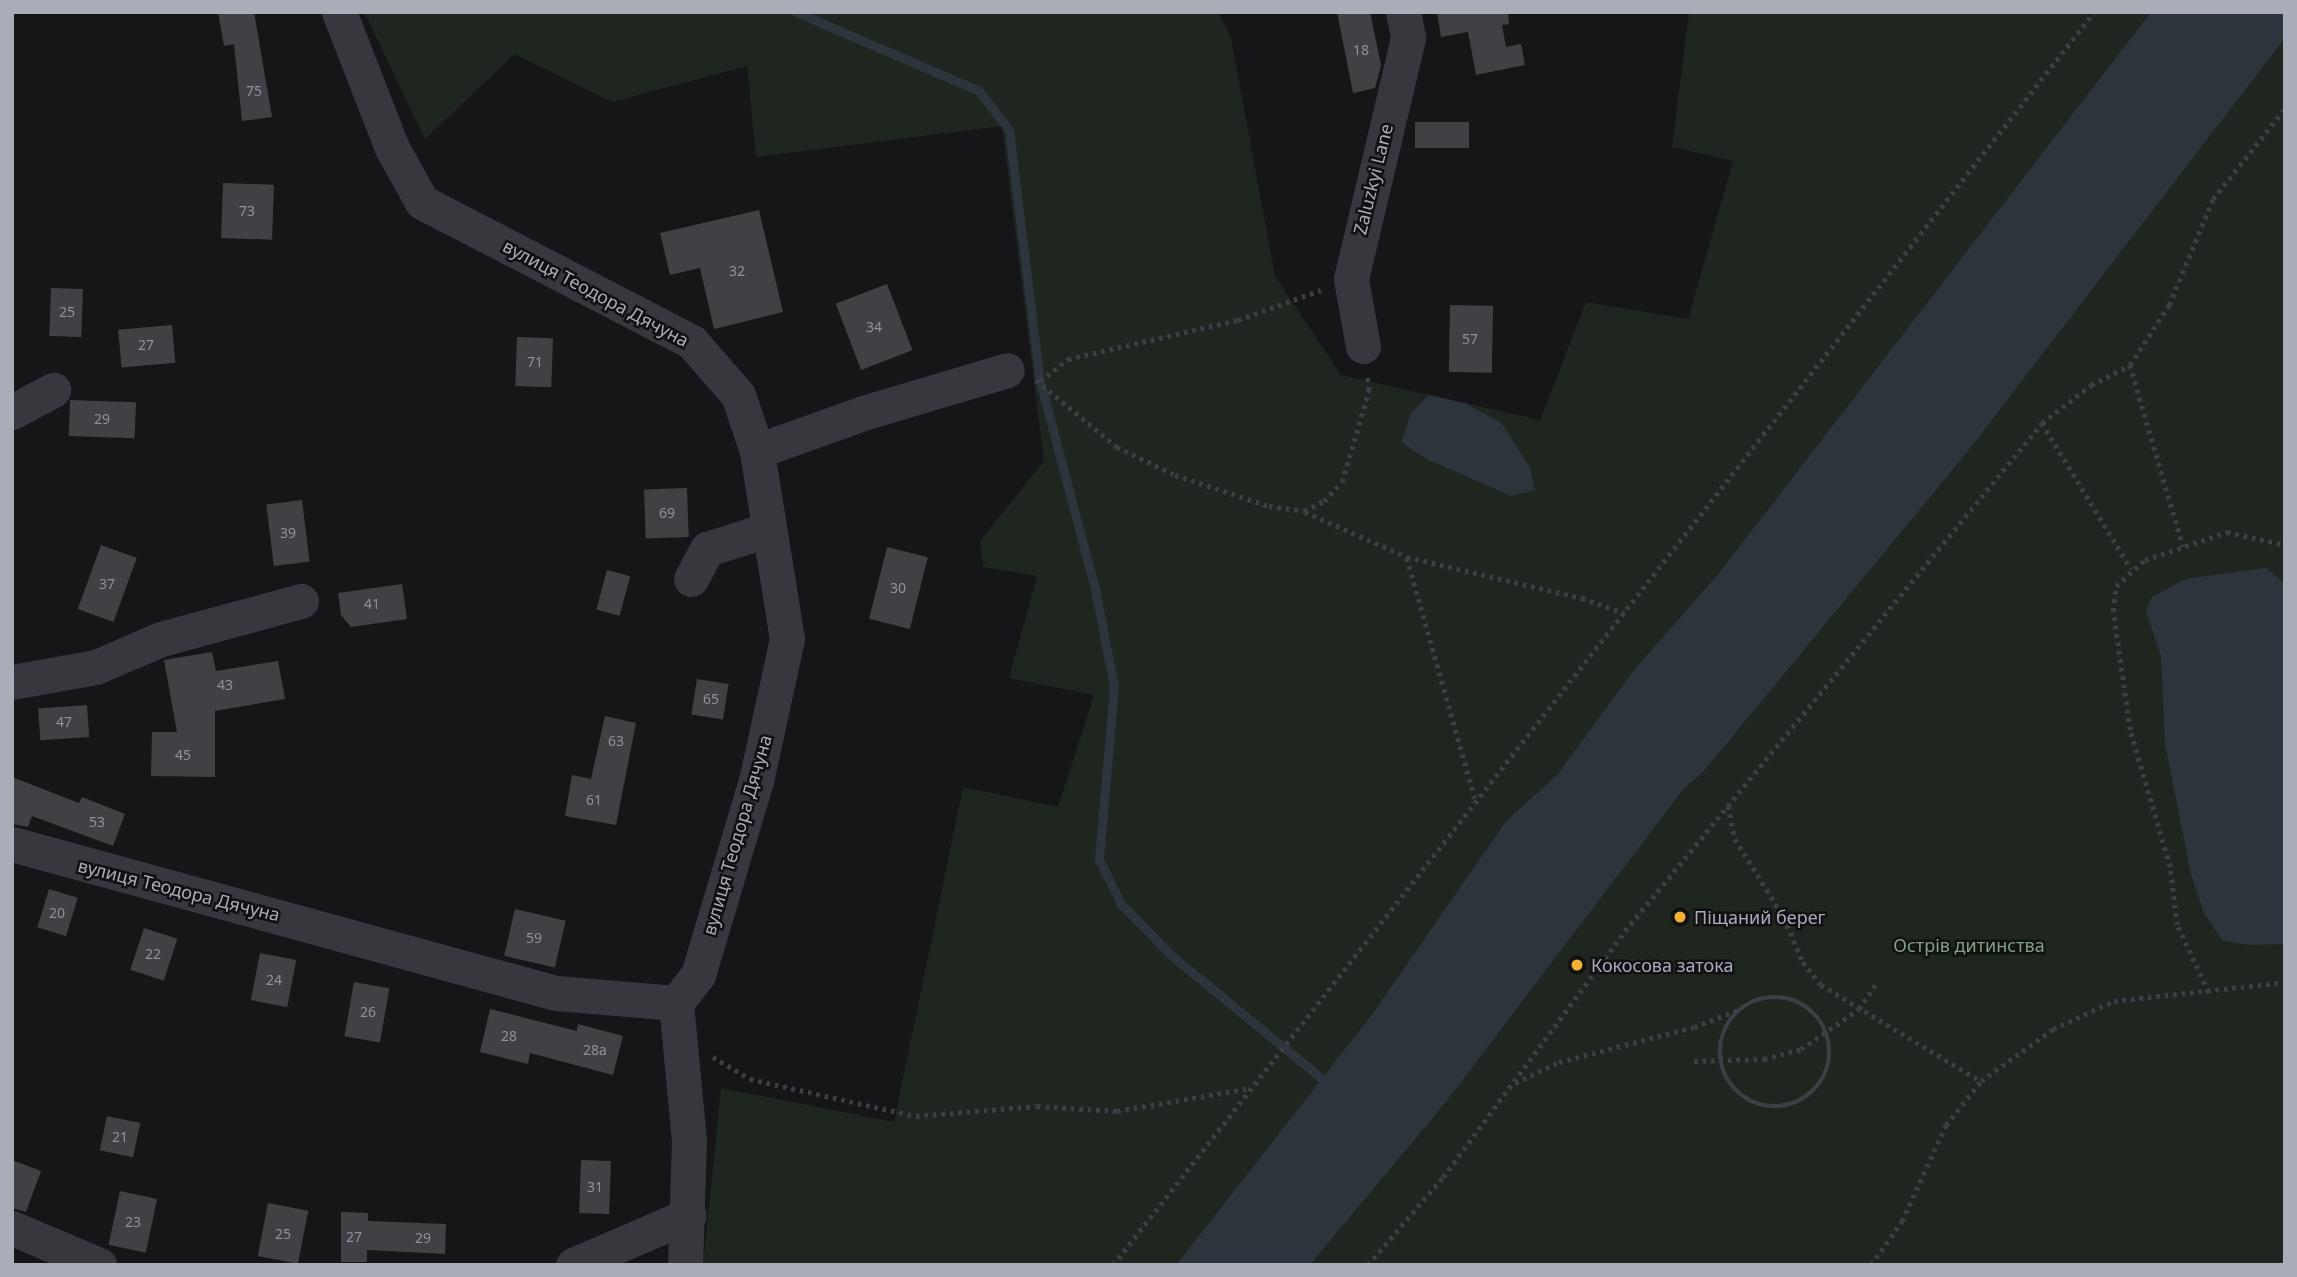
<!DOCTYPE html>
<html>
<head>
<meta charset="utf-8">
<style>
	body { margin:0 }
	#map { position:relative; width:2297px; height:1277px; overflow:hidden; background:#161618; font-family:"Noto Sans",sans-serif }
	div>[style] { position:absolute }
	.green>* { inset:0; background:#1e261f }
	.water>* { inset:0; background:#2c353c }
	.stream>* { height:9px; margin:-4.5px; padding:0 4.5px; transform-origin:4.5px; border-radius:4.5px; background:#2c353c }
	.building>* { inset:0; background:#404145; transform-origin:0 0 }
	.path>* { height:4.5px; margin-top:-2.25px; transform-origin:0; background:repeating-linear-gradient(90deg,#3d3f44 0 3.5px,transparent 0 8.5px) }
	.path>.ring { margin:-2.25px; padding:0; box-sizing:content-box; background:none; border:4.5px solid #3d3f44; border-radius:50% }
	.minor>* { height:35px; margin:-17.5px; padding:0 17.5px; transform-origin:17.5px; border-radius:17.5px; background:#37383d }
	.dots>* { width:19px; height:19px; translate:-50% -50%; box-sizing:border-box; border:4px solid #111113; border-radius:50% }
	span { translate:-50% -50%; white-space:nowrap; text-align:center; line-height:1.15; -webkit-text-stroke:5px #111113; paint-order:stroke }
	.number-label { font-size:14px; color:#8e929b }
	.number-label span { -webkit-text-stroke-width:0 }
	.street-label { font-size:18px; color:#a8adb8 }
	.poi-label { font-size:18px; color:#a8adb8 }
	.left { translate:0 -50%; text-align:left }
	.park-label { font-size:18px; color:#7fa381 }
	.frame { position:absolute; inset:0; border:14px solid #a8adb8; pointer-events:none }
</style>
</head>
<body>
<div id="map">
	<div class="green">
		<i style="clip-path:polygon(364px 12px,1218px 12px,1231px 38px,1275px 276px,1341px 375px,1429px 395px,1411px 413px,1401px 442px,1424px 458px,1511px 496px,1530px 468px,1502px 423px,1465px 403px,1540px 420px,1586px 302px,1688px 319px,1733px 161px,1672px 147px,1689px 12px,2151px 12px,1719px 573px,1633px 671px,1557px 775px,1506px 821px,1373px 1013px,1176px 1265px,703px 1265px,721px 1088px,894px 1122px,963px 787px,1058px 807px,1094px 695px,1009px 678px,1037px 576px,983px 567px,980px 541px,1044px 461px,1002px 126px,756px 157px,747px 66px,612px 102px,515px 54px,425px 139px)"></i>
		<i style="clip-path:polygon(2285px 38px,2285px 1265px,1310px 1265px,1446px 1102px,1682px 791px,1705px 770px,1969px 450px)"></i>
	</div>
	<div class="water">
		<i style="clip-path:polygon(2151px 12px,2285px 12px,2285px 38px,1969px 450px,1705px 770px,1682px 791px,1446px 1102px,1310px 1265px,1176px 1265px,1373px 1013px,1506px 821px,1557px 775px,1633px 671px,1719px 573px)"></i>
		<i style="clip-path:polygon(1429px 395px,1465px 403px,1502px 423px,1530px 468px,1535px 490px,1511px 496px,1424px 458px,1401px 442px,1411px 413px)"></i>
		<i style="clip-path:polygon(2266px 568px,2285px 584px,2285px 944px,2250px 945px,2223px 941px,2204px 913px,2191px 874px,2165px 743px,2161px 656px,2146px 611px,2152px 597px,2185px 579px)"></i>
	</div>
	<div class="stream">
		<i style="left:796px;top:12px;width:199px;rotate:23.3deg"></i>
		<i style="left:979px;top:91px;width:49px;rotate:52.4deg"></i>
		<i style="left:1009px;top:130px;width:253px;rotate:83deg"></i>
		<i style="left:1040px;top:381px;width:215px;rotate:75.2deg"></i>
		<i style="left:1095px;top:589px;width:100px;rotate:79deg"></i>
		<i style="left:1114px;top:687px;width:173px;rotate:95deg"></i>
		<i style="left:1099px;top:859px;width:50px;rotate:63.9deg"></i>
		<i style="left:1121px;top:904px;width:73px;rotate:45.6deg"></i>
		<i style="left:1172px;top:956px;width:193px;rotate:39.3deg"></i>
	</div>
	<div class="building">
		<i style="clip-path:polygon(218px 12px,254px 12px,272px 117px,242px 121px,234px 44px,224px 46px)"></i>
		<i style="clip-path:polygon(1337px 12px,1370px 12px,1381px 65px,1375px 88px,1353px 93px)"></i>
		<i style="clip-path:polygon(1437px 12px,1508px 12px,1509px 24px,1502px 25px,1506px 47px,1521px 44px,1525px 65px,1476px 75px,1468px 32px,1441px 37px)"></i>
		<i style="left:1469px;top:122px;width:26px;height:54px;rotate:90deg"></i>
		<i style="left:223px;top:183px;width:51px;height:55px;rotate:2deg"></i>
		<i style="clip-path:polygon(759px 210px,783px 312px,714px 329px,700px 268px,670px 275px,660px 233px)"></i>
		<i style="left:887px;top:284px;width:71px;height:55px;rotate:69deg"></i>
		<i style="left:51px;top:288px;width:32px;height:48px;rotate:2deg"></i>
		<i style="left:1450px;top:305px;width:43px;height:67px;rotate:1deg"></i>
		<i style="left:172px;top:325px;width:38px;height:54px;rotate:85deg"></i>
		<i style="left:517px;top:337px;width:36px;height:49px;rotate:2deg"></i>
		<i style="left:70px;top:400px;width:66px;height:36px;rotate:2deg"></i>
		<i style="left:687px;top:488px;width:49px;height:43px;rotate:88deg"></i>
		<i style="left:302px;top:500px;width:62px;height:36px;rotate:83deg"></i>
		<i style="left:101px;top:545px;width:38px;height:68px;rotate:20deg"></i>
		<i style="left:887px;top:547px;width:42px;height:74px;rotate:14deg"></i>
		<i style="left:607px;top:570px;width:24px;height:41px;rotate:15deg"></i>
		<i style="clip-path:polygon(402px 584px,407px 619px,351px 627px,341px 615px,338px 593px)"></i>
		<i style="clip-path:polygon(212px 652px,216px 671px,278px 661px,285px 699px,215px 711px,215px 777px,151px 776px,152px 732px,177px 732px,164px 660px)"></i>
		<i style="left:697px;top:679px;width:32px;height:36px;rotate:9deg"></i>
		<i style="left:87px;top:705px;width:32px;height:49px;rotate:86deg"></i>
		<i style="clip-path:polygon(605px 716px,636px 723px,616px 825px,565px 816px,572px 775px,591px 779px)"></i>
		<i style="clip-path:polygon(12px 777px,79px 803px,82px 797px,125px 814px,113px 846px,32px 816px,28px 827px,12px 824px)"></i>
		<i style="left:49px;top:889px;width:30px;height:40px;rotate:17deg"></i>
		<i style="left:515px;top:909px;width:52px;height:48px;rotate:13deg"></i>
		<i style="left:144px;top:928px;width:35px;height:44px;rotate:18deg"></i>
		<i style="left:260px;top:953px;width:37px;height:48px;rotate:11deg"></i>
		<i style="left:354px;top:982px;width:36px;height:55px;rotate:10deg"></i>
		<i style="clip-path:polygon(490px 1009px,577px 1031px,578px 1024px,623px 1036px,613px 1075px,530px 1053px,528px 1064px,480px 1052px)"></i>
		<i style="left:107px;top:1116px;width:34px;height:35px;rotate:12deg"></i>
		<i style="clip-path:polygon(12px 1160px,41px 1171px,26px 1212px,12px 1208px)"></i>
		<i style="left:581px;top:1160px;width:30px;height:53px;rotate:2deg"></i>
		<i style="left:120px;top:1191px;width:38px;height:55px;rotate:12deg"></i>
		<i style="left:268px;top:1203px;width:41px;height:54px;rotate:11deg"></i>
		<i style="clip-path:polygon(341px 1212px,368px 1213px,368px 1221px,446px 1224px,445px 1254px,367px 1250px,367px 1262px,341px 1262px)"></i>
	</div>
	<div class="path">
		<i style="left:2130px;top:365px;width:189px;rotate:73.7deg"></i>
		<i style="left:1036px;top:380px;width:105px;rotate:39.6deg"></i>
		<i style="left:1117px;top:447px;width:64px;rotate:25.8deg"></i>
		<i style="left:1175px;top:475px;width:99px;rotate:18.3deg"></i>
		<i style="left:1269px;top:506px;width:35px;rotate:8deg"></i>
		<i style="left:1304px;top:511px;width:22px;rotate:-27deg"></i>
		<i style="left:1324px;top:501px;width:26px;rotate:-47deg"></i>
		<i style="left:1342px;top:482px;width:96px;rotate:-73.6deg"></i>
		<i style="left:1369px;top:390px;width:15px;rotate:-98deg"></i>
		<i style="left:1040px;top:381px;width:36px;rotate:-38deg"></i>
		<i style="left:1068px;top:359px;width:174px;rotate:-12.9deg"></i>
		<i style="left:1238px;top:320px;width:88px;rotate:-19.9deg"></i>
		<i style="left:2042px;top:423px;width:171px;rotate:58.6deg"></i>
		<i style="left:1305px;top:512px;width:111px;rotate:23.8deg"></i>
		<i style="left:1407px;top:557px;width:180px;rotate:13.2deg"></i>
		<i style="left:1582px;top:598px;width:45px;rotate:19.7deg"></i>
		<i style="left:1407px;top:558px;width:254px;rotate:74.2deg"></i>
		<i style="left:1728px;top:806px;width:34px;rotate:78deg"></i>
		<i style="left:1735px;top:839px;width:92px;rotate:57.9deg"></i>
		<i style="left:1784px;top:917px;width:49px;rotate:67.1deg"></i>
		<i style="left:1803px;top:962px;width:29px;rotate:52deg"></i>
		<i style="left:1821px;top:985px;width:187px;rotate:31deg"></i>
		<i style="left:2208px;top:992px;width:74px;rotate:-114.8deg"></i>
		<i style="left:2177px;top:925px;width:58px;rotate:-96.9deg"></i>
		<i style="left:2170px;top:867px;width:143px;rotate:-106.3deg"></i>
		<i style="left:2130px;top:730px;width:120px;rotate:-98.1deg"></i>
		<i style="left:2113px;top:611px;width:25px;rotate:-83deg"></i>
		<i style="left:2116px;top:586px;width:39px;rotate:-42deg"></i>
		<i style="left:2145px;top:560px;width:87px;rotate:-18.9deg"></i>
		<i style="left:2227px;top:532px;width:59px;rotate:12.6deg"></i>
		<i class="ring" style="left:1720px;top:997px;width:105.5px;height:105.5px"></i>
		<i style="left:713px;top:1057px;width:43px;rotate:30.7deg"></i>
		<i style="left:750px;top:1079px;width:170px;rotate:12.6deg"></i>
		<i style="left:916px;top:1116px;width:121px;rotate:-4.7deg"></i>
		<i style="left:1037px;top:1106px;width:80px;rotate:3.6deg"></i>
		<i style="left:1117px;top:1111px;width:136px;rotate:-9.7deg"></i>
		<i style="left:1694px;top:1061px;width:70px;rotate:-1.6deg"></i>
		<i style="left:1764px;top:1059px;width:38px;rotate:-15deg"></i>
		<i style="left:1801px;top:1049px;width:70px;rotate:-34.6deg"></i>
		<i style="left:1859px;top:1009px;width:29px;rotate:-56deg"></i>
		<i style="left:1515px;top:1083px;width:49px;rotate:-25.5deg"></i>
		<i style="left:1559px;top:1062px;width:139px;rotate:-14.5deg"></i>
		<i style="left:1694px;top:1027px;width:47px;rotate:-21.1deg"></i>
		<i style="left:1113px;top:1265px;width:1591px;rotate:-51.94deg"></i>
		<i style="left:1368px;top:1265px;width:116px;rotate:-49.6deg"></i>
		<i style="left:1443px;top:1177px;width:306px;rotate:-53.5deg"></i>
		<i style="left:1625px;top:931px;width:657px;rotate:-50.62deg"></i>
		<i style="left:2042px;top:423px;width:62px;rotate:-37.8deg"></i>
		<i style="left:2091px;top:385px;width:44px;rotate:-27.1deg"></i>
		<i style="left:2130px;top:365px;width:72px;rotate:-57deg"></i>
		<i style="left:2169px;top:305px;width:115px;rotate:-67.5deg"></i>
		<i style="left:2213px;top:199px;width:116px;rotate:-51.6deg"></i>
		<i style="left:1871px;top:1265px;width:54px;rotate:-54.8deg"></i>
		<i style="left:1902px;top:1221px;width:106px;rotate:-65.4deg"></i>
		<i style="left:1946px;top:1125px;width:56px;rotate:-51.5deg"></i>
		<i style="left:1981px;top:1081px;width:89px;rotate:-35.8deg"></i>
		<i style="left:2053px;top:1029px;width:67px;rotate:-24.7deg"></i>
		<i style="left:2114px;top:1001px;width:172px;rotate:-6.3deg"></i>
	</div>
	<div class="minor">
		<i style="left:1363px;top:346px;width:68px;rotate:-100.2deg"></i>
		<i style="left:1351px;top:279px;width:249px;rotate:-76.7deg"></i>
		<i style="left:1408px;top:37px;width:25px;rotate:-101deg"></i>
		<i style="left:12px;top:412px;width:47px;rotate:-28.2deg"></i>
		<i style="left:757px;top:451px;width:113px;rotate:-19.7deg"></i>
		<i style="left:863px;top:413px;width:150px;rotate:-16.6deg"></i>
		<i style="left:691px;top:579px;width:34px;rotate:-62deg"></i>
		<i style="left:707px;top:549px;width:63px;rotate:-17.6deg"></i>
		<i style="left:12px;top:682px;width:85px;rotate:-10.1deg"></i>
		<i style="left:96px;top:667px;width:71px;rotate:-23.3deg"></i>
		<i style="left:161px;top:639px;width:145px;rotate:-15.2deg"></i>
		<i style="left:12px;top:844px;width:564px;rotate:15.32deg"></i>
		<i style="left:556px;top:993px;width:120px;rotate:4.8deg"></i>
		<i style="left:676px;top:1003px;width:36px;rotate:-52deg"></i>
		<i style="left:698px;top:975px;width:202px;rotate:-73.4deg"></i>
		<i style="left:756px;top:781px;width:145px;rotate:-77.7deg"></i>
		<i style="left:787px;top:639px;width:190px;rotate:-99.1deg"></i>
		<i style="left:757px;top:451px;width:59px;rotate:-108.7deg"></i>
		<i style="left:738px;top:395px;width:70px;rotate:-131deg"></i>
		<i style="left:692px;top:342px;width:304px;rotate:-152.6deg"></i>
		<i style="left:422px;top:202px;width:62px;rotate:-119.1deg"></i>
		<i style="left:392px;top:148px;width:146px;rotate:-111.3deg"></i>
		<i style="left:676px;top:1003px;width:138px;rotate:84.6deg"></i>
		<i style="left:689px;top:1140px;width:125px;rotate:91.8deg"></i>
		<i style="left:12px;top:1228px;width:95px;rotate:23deg"></i>
		<i style="left:573px;top:1265px;width:126px;rotate:-23.3deg"></i>
	</div>
	<div class="dots">
		<i style="left:1680px;top:917px;background:#f2b134"></i>
		<i style="left:1577px;top:965px;background:#f2b134"></i>
	</div>
	<div class="number-label">
		<span style="left:1361px;top:50px">18</span>
		<span style="left:254px;top:91px">75</span>
		<span style="left:247px;top:211px">73</span>
		<span style="left:737px;top:271px">32</span>
		<span style="left:67px;top:312px">25</span>
		<span style="left:874px;top:327px">34</span>
		<span style="left:1470px;top:339px">57</span>
		<span style="left:146px;top:345px">27</span>
		<span style="left:535px;top:362px">71</span>
		<span style="left:102px;top:419px">29</span>
		<span style="left:667px;top:513px">69</span>
		<span style="left:288px;top:533px">39</span>
		<span style="left:107px;top:584px">37</span>
		<span style="left:898px;top:588px">30</span>
		<span style="left:372px;top:604px">41</span>
		<span style="left:225px;top:685px">43</span>
		<span style="left:711px;top:699px">65</span>
		<span style="left:64px;top:722px">47</span>
		<span style="left:616px;top:741px">63</span>
		<span style="left:183px;top:755px">45</span>
		<span style="left:594px;top:800px">61</span>
		<span style="left:97px;top:822px">53</span>
		<span style="left:57px;top:913px">20</span>
		<span style="left:534px;top:938px">59</span>
		<span style="left:153px;top:954px">22</span>
		<span style="left:274px;top:980px">24</span>
		<span style="left:368px;top:1012px">26</span>
		<span style="left:509px;top:1036px">28</span>
		<span style="left:595px;top:1050px">28а</span>
		<span style="left:120px;top:1137px">21</span>
		<span style="left:595px;top:1187px">31</span>
		<span style="left:133px;top:1222px">23</span>
		<span style="left:283px;top:1234px">25</span>
		<span style="left:354px;top:1237px">27</span>
		<span style="left:423px;top:1238px">29</span>
	</div>
	<div class="street-label">
		<span style="left:1373px;top:179px;rotate:-76deg">Zaluzkyi Lane</span>
		<span style="left:596px;top:293px;rotate:28deg">вулиця Теодора Дячуна</span>
		<span style="left:737px;top:835px;rotate:-74deg">вулиця Теодора Дячуна</span>
		<span style="left:179px;top:890px;rotate:14deg">вулиця Теодора Дячуна</span>
	</div>
	<div class="poi-label">
		<span class="left" style="left:1694px;top:917px">Піщаний берег</span>
		<span class="left" style="left:1591px;top:965px">Кокосова затока</span>
	</div>
	<div class="park-label">
		<span style="left:1969px;top:945px">Острів дитинства</span>
	</div>
	<div class="frame"></div>
</div>
</body>
</html>
